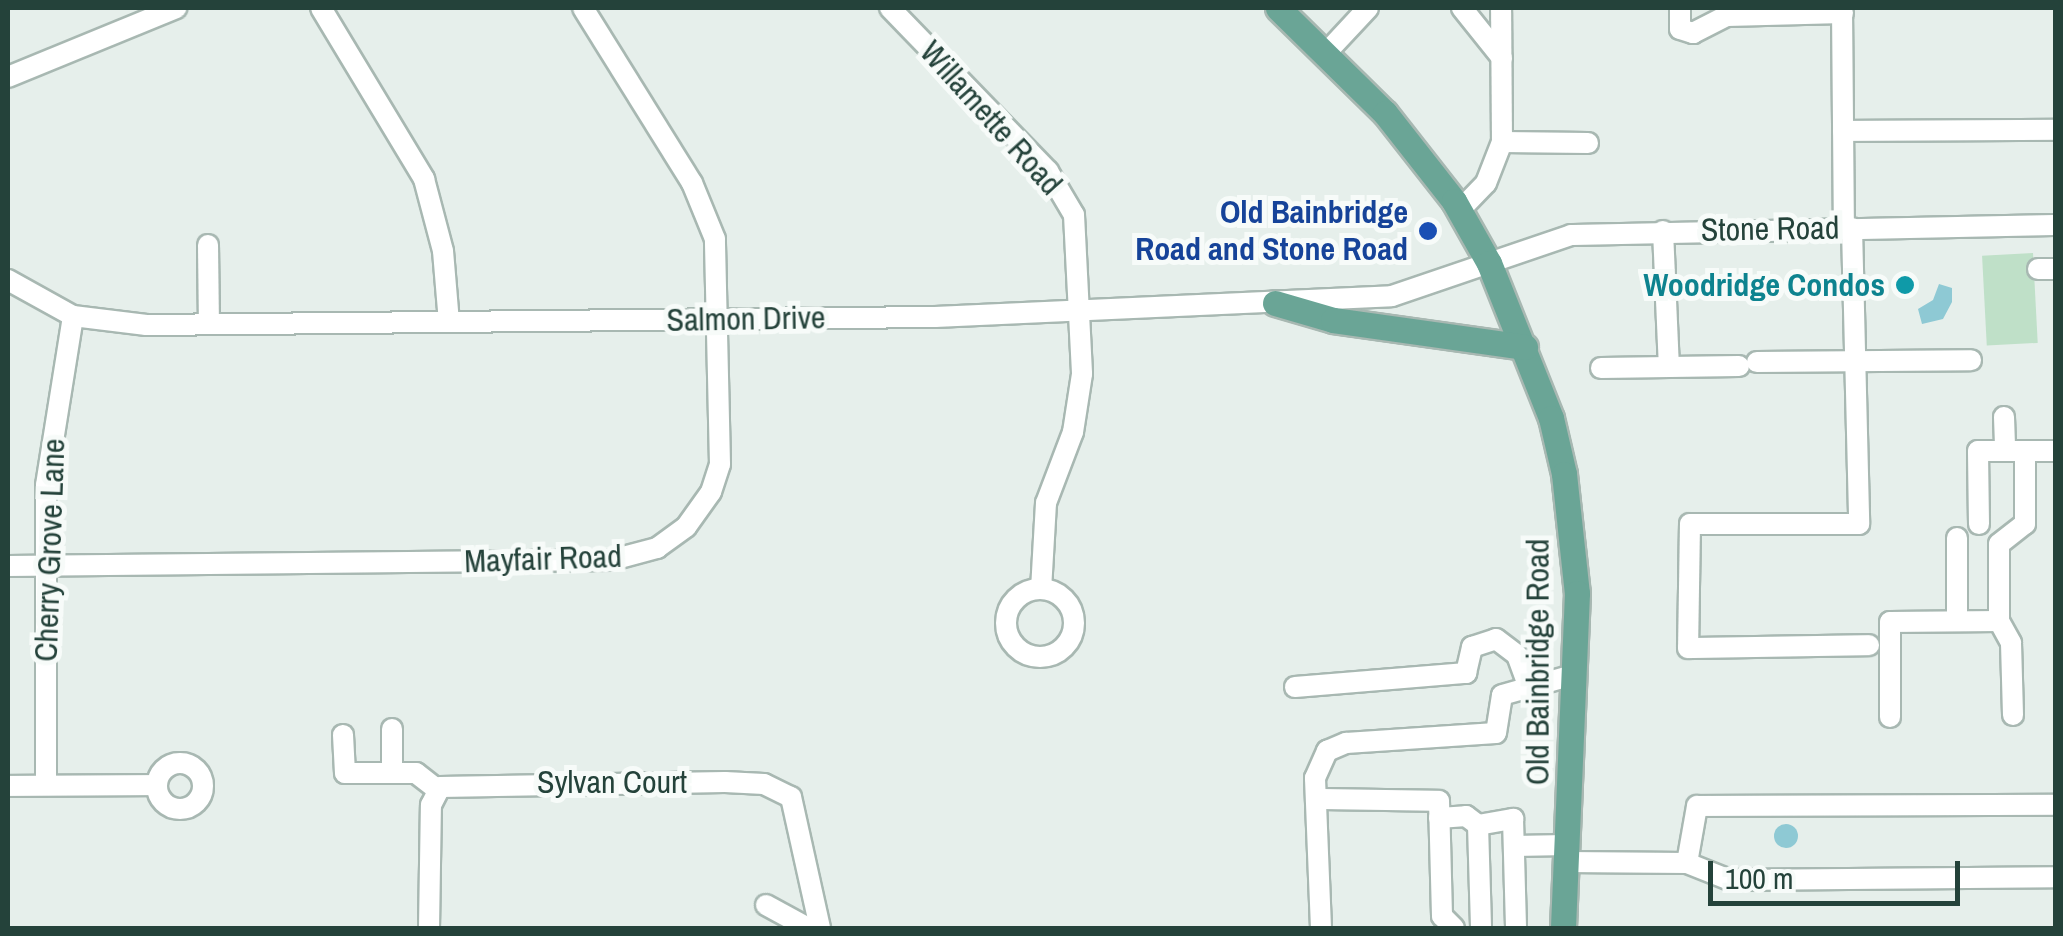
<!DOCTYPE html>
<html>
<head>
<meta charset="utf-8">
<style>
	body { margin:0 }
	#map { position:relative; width:2063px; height:936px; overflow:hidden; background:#e6efeb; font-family:"Archivo Narrow",sans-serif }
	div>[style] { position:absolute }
	.green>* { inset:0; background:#bfe0c8; transform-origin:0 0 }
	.water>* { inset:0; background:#8ec9d4 }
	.round { border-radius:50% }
	.roads { filter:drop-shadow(2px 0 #a8b8b2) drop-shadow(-2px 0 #a8b8b2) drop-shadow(0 2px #a8b8b2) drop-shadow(0 -2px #a8b8b2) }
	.minor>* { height:20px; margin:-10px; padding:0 10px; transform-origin:10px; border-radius:10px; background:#fff }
	.minor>.ring { margin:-10px; padding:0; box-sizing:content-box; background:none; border:20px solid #fff; border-radius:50% }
	.major>* { height:25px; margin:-12.5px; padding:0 12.5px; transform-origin:12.5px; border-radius:12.5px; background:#6aa596 }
	.dots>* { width:28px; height:28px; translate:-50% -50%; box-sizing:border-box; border:5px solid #f7fbf9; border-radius:50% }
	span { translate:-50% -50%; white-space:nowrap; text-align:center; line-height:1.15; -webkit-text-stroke:10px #f7fbf9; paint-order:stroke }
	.street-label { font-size:32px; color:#24423a }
	.transit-label { font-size:32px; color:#164399; font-weight:700 }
	.right { translate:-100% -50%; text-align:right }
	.culture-label { font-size:32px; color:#0d838f; font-weight:700 }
	.frame { position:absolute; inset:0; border:10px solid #24423a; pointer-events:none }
	.scale { position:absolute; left:1708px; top:861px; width:252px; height:45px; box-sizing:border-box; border:5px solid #24423a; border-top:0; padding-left:12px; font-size:30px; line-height:35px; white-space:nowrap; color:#24423a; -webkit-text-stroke:8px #f7fbf9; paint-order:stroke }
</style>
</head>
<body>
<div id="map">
	<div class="green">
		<i style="left:2033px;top:253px;width:90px;height:51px;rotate:87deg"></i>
	</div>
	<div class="water">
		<i style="clip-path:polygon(1939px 284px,1952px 288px,1952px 302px,1943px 319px,1922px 324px,1918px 309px,1933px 300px)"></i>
		<i class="round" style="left:1774px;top:824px;width:24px;height:24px"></i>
	</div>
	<div class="roads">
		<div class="minor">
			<i style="left:321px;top:8px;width:200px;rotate:58.9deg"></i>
			<i style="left:424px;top:179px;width:74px;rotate:75.2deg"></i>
			<i style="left:443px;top:251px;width:71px;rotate:85.2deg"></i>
			<i style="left:890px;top:8px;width:227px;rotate:45.9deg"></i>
			<i style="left:1048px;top:171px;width:51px;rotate:59.4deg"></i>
			<i style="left:1074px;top:215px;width:159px;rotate:87.1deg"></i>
			<i style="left:1082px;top:374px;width:59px;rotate:98.8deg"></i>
			<i style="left:1073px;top:432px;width:76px;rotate:110.8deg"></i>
			<i style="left:1046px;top:503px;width:86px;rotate:93.3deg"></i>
			<i style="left:1462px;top:8px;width:64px;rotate:51.3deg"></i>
			<i style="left:1680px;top:8px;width:21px;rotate:90deg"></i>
			<i style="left:1680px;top:29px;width:14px;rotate:17deg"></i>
			<i style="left:1693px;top:33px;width:38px;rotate:-27deg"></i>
			<i style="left:1727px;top:16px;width:116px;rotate:-1.5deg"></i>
			<i style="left:1842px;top:8px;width:220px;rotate:89.5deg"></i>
			<i style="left:1327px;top:52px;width:60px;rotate:-47deg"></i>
			<i style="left:8px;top:77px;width:182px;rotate:-22.3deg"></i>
			<i style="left:1843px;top:131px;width:213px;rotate:-0.3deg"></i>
			<i style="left:1502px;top:142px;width:86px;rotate:0.7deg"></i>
			<i style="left:1460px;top:210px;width:37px;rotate:-46deg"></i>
			<i style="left:1486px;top:183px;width:44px;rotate:-68.7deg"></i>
			<i style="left:1502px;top:142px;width:134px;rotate:-90.4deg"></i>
			<i style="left:1852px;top:228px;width:296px;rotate:88.6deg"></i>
			<i style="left:1859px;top:524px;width:169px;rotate:180deg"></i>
			<i style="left:1690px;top:524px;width:124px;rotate:90.9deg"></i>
			<i style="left:1688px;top:648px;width:181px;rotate:-0.9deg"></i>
			<i style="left:1663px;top:231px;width:136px;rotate:87.5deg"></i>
			<i style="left:208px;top:245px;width:79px;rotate:89.3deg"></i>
			<i style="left:2038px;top:269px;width:18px"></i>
			<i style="left:8px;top:280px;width:74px;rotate:29deg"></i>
			<i style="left:73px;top:316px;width:74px;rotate:7deg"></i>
			<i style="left:146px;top:325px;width:789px;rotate:-0.58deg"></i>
			<i style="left:935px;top:317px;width:457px;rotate:-2.6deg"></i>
			<i style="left:1392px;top:296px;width:189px;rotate:-18.8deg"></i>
			<i style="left:1571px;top:235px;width:485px;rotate:-1.2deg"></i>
			<i style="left:1757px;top:362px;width:214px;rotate:-0.5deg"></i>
			<i style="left:1601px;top:368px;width:138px;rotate:-0.8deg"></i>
			<i style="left:2004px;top:417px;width:34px;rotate:88deg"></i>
			<i style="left:1979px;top:524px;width:73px;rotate:-90.8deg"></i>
			<i style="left:1978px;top:451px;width:78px"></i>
			<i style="left:1957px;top:538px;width:83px;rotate:90deg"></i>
			<i style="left:8px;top:566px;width:604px;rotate:-0.57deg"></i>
			<i style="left:612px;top:560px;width:47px;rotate:-14.9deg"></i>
			<i style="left:657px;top:548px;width:36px;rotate:-36deg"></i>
			<i style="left:686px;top:527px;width:43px;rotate:-54.5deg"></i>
			<i style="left:711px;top:492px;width:29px;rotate:-72deg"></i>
			<i style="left:720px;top:464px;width:225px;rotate:-91.3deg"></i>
			<i style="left:715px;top:239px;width:61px;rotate:-112.3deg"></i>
			<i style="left:692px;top:183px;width:206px;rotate:-121.9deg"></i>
			<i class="ring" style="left:1006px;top:589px;width:48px;height:48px"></i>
			<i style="left:1999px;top:621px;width:25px;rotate:61deg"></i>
			<i style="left:2011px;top:643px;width:72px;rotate:88.4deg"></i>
			<i style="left:1295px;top:687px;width:172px;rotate:-4.7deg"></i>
			<i style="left:1466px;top:673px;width:27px;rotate:-77deg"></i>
			<i style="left:1472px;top:647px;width:25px;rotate:-18deg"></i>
			<i style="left:1496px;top:639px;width:26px;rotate:37deg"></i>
			<i style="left:1517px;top:655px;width:30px;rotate:70deg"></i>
			<i style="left:1890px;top:717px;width:95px;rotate:-90deg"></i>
			<i style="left:1890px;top:622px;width:109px;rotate:-0.5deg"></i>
			<i style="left:1999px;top:621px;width:77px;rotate:-90deg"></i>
			<i style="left:1999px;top:544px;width:33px;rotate:-38deg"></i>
			<i style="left:2025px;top:524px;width:73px;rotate:-90deg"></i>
			<i style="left:392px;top:729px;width:44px;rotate:90deg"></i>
			<i style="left:343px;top:735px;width:38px;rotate:87deg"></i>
			<i style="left:345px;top:773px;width:71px"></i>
			<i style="left:416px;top:773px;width:28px;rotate:38deg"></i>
			<i class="ring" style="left:157px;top:763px;width:26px;height:26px"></i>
			<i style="left:46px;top:785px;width:300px;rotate:-90deg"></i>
			<i style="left:46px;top:485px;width:171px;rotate:-80.9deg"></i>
			<i style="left:8px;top:786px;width:149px;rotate:-0.4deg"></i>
			<i style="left:1316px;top:799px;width:123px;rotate:0.9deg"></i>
			<i style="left:1439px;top:801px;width:115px;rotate:88.5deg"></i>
			<i style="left:1442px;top:916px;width:17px;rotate:45deg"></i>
			<i style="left:1439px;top:818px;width:27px;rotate:-4deg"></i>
			<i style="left:1466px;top:816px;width:15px;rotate:37deg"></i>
			<i style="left:1478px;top:825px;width:36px;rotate:-10deg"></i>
			<i style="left:1513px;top:819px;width:109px;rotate:88.4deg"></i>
			<i style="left:1478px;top:825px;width:103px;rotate:88.3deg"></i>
			<i style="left:1514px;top:846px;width:53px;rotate:-1.1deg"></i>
			<i style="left:1566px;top:862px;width:121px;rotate:0.5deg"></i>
			<i style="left:1687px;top:863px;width:46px;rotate:21.6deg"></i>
			<i style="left:1730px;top:880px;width:326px;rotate:-0.5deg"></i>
			<i style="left:1687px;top:863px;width:58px;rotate:-80deg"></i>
			<i style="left:1697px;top:806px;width:359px;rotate:-0.2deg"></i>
			<i style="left:766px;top:905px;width:48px;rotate:28.7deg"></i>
			<i style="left:429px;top:928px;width:123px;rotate:-89.1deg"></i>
			<i style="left:431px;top:805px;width:20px;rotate:-63deg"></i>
			<i style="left:440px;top:787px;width:285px;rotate:-1deg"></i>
			<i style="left:725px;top:782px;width:39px;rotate:3deg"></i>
			<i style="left:764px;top:784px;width:30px;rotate:26deg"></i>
			<i style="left:791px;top:797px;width:134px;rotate:77.5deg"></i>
			<i style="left:1321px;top:928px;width:150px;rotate:-92.3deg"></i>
			<i style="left:1315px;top:778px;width:30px;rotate:-66deg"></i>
			<i style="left:1327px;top:751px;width:21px;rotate:-23deg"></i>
			<i style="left:1346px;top:743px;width:150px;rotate:-3.8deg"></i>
			<i style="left:1496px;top:733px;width:38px;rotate:-81deg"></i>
			<i style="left:1502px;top:695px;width:77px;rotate:-15.8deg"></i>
		</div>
		<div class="major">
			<i style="left:1278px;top:8px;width:150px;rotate:44.5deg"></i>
			<i style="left:1385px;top:113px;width:112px;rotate:51.9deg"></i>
			<i style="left:1454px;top:201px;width:71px;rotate:60.6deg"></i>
			<i style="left:1489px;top:263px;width:167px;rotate:68.2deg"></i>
			<i style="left:1551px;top:418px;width:57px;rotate:76.9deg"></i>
			<i style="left:1564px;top:474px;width:120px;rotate:83.8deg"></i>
			<i style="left:1577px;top:593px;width:335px;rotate:92.4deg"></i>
			<i style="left:1275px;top:303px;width:60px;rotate:16.3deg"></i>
			<i style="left:1333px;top:320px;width:194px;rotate:8deg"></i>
		</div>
	</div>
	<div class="dots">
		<i style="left:1428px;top:231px;background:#1a4fb4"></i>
		<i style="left:1905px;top:285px;background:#0f9aa8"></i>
	</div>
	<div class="street-label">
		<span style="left:991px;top:118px;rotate:48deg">Willamette Road</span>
		<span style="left:1770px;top:229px;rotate:-1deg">Stone Road</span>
		<span style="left:746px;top:319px;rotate:-1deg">Salmon Drive</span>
		<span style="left:50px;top:550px;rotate:-88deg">Cherry Grove Lane</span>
		<span style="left:543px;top:559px;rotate:-2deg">Mayfair Road</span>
		<span style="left:1538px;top:662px;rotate:-90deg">Old Bainbridge Road</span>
		<span style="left:612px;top:782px">Sylvan Court</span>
	</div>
	<div class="transit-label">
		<span class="right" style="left:1408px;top:231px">Old Bainbridge<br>Road and Stone Road</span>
	</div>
	<div class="culture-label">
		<span class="right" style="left:1885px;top:285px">Woodridge Condos</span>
	</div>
	<div class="frame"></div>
	<div class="scale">100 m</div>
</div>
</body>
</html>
